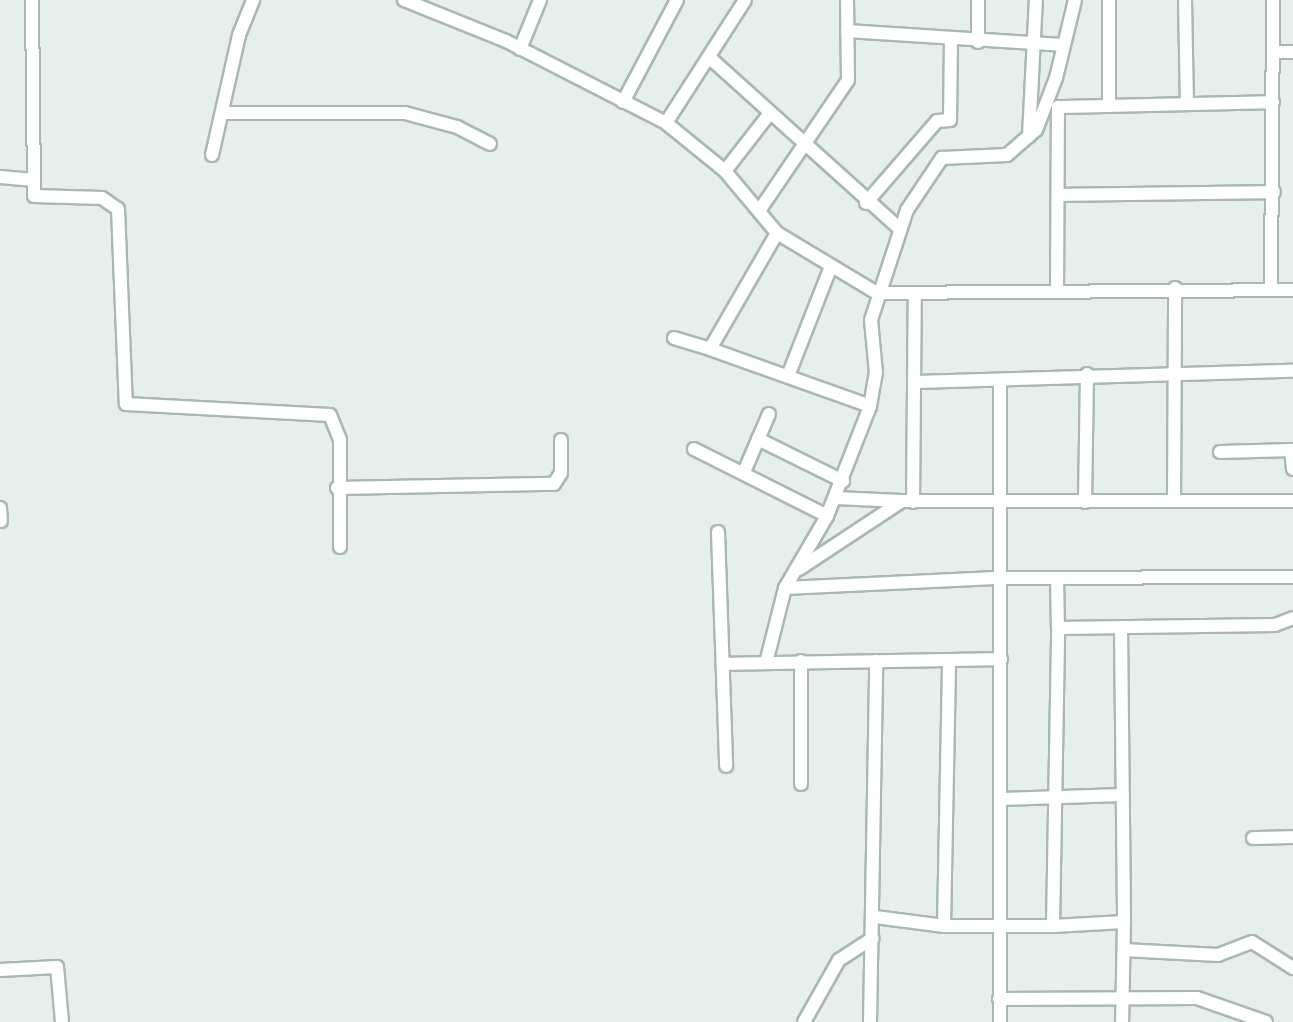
<!DOCTYPE html>
<html>
<head>
<meta charset="utf-8">
<style>
	body { margin:0 }
	#map { position:relative; width:1293px; height:1022px; overflow:hidden; background:#e6efeb; font-family:Karla,sans-serif }
	div>[style] { position:absolute }
	.roads { filter:drop-shadow(2px 0 #a8b8b2) drop-shadow(-2px 0 #a8b8b2) drop-shadow(0 2px #a8b8b2) drop-shadow(0 -2px #a8b8b2) }
	.minor>* { height:12px; margin:-6px; padding:0 6px; transform-origin:6px; border-radius:6px; background:#fff }
	span { translate:-50% -50%; white-space:nowrap; text-align:center; line-height:1.15; -webkit-text-stroke:5px #f7fbf9; paint-order:stroke }
</style>
</head>
<body>
<div id="map">
	<div class="roads">
		<div class="minor">
			<i style="left:32px;top:0;width:196px;rotate:89.4deg"></i>
			<i style="left:34px;top:196px;width:68px;rotate:1.7deg"></i>
			<i style="left:102px;top:198px;width:19px;rotate:35deg"></i>
			<i style="left:118px;top:209px;width:195px;rotate:87.7deg"></i>
			<i style="left:126px;top:404px;width:204px;rotate:3.1deg"></i>
			<i style="left:330px;top:415px;width:27px;rotate:68deg"></i>
			<i style="left:340px;top:440px;width:107px;rotate:90deg"></i>
			<i style="left:404px;top:0;width:110px;rotate:21.9deg"></i>
			<i style="left:506px;top:41px;width:180px;rotate:27.1deg"></i>
			<i style="left:666px;top:123px;width:76px;rotate:39.1deg"></i>
			<i style="left:725px;top:171px;width:81px;rotate:50deg"></i>
			<i style="left:777px;top:233px;width:117px;rotate:31deg"></i>
			<i style="left:877px;top:293px;width:416px;rotate:-0.4deg"></i>
			<i style="left:978px;top:0;width:42px;rotate:90deg"></i>
			<i style="left:1185px;top:0;width:104px;rotate:88.9deg"></i>
			<i style="left:847px;top:31px;width:215px;rotate:3.7deg"></i>
			<i style="left:520px;top:49px;width:53px;rotate:-67.8deg"></i>
			<i style="left:1273px;top:52px;width:20px"></i>
			<i style="left:710px;top:58px;width:256px;rotate:42deg"></i>
			<i style="left:623px;top:102px;width:115px;rotate:-62.1deg"></i>
			<i style="left:1109px;top:106px;width:106px;rotate:-90deg"></i>
			<i style="left:222px;top:113px;width:183px"></i>
			<i style="left:405px;top:113px;width:54px;rotate:15.1deg"></i>
			<i style="left:457px;top:127px;width:37px;rotate:27deg"></i>
			<i style="left:666px;top:123px;width:146px;rotate:-57.3deg"></i>
			<i style="left:1029px;top:136px;width:136px;rotate:-87.1deg"></i>
			<i style="left:212px;top:155px;width:123px;rotate:-77.3deg"></i>
			<i style="left:239px;top:35px;width:38px;rotate:-68deg"></i>
			<i style="left:725px;top:171px;width:73px;rotate:-52.2deg"></i>
			<i style="left:0;top:177px;width:32px;rotate:5deg"></i>
			<i style="left:1058px;top:195px;width:216px;rotate:-0.8deg"></i>
			<i style="left:866px;top:203px;width:108px;rotate:-49.1deg"></i>
			<i style="left:937px;top:121px;width:13px;rotate:-4deg"></i>
			<i style="left:950px;top:120px;width:79px;rotate:-89.3deg"></i>
			<i style="left:759px;top:211px;width:158px;rotate:-55.8deg"></i>
			<i style="left:848px;top:80px;width:80px;rotate:-90.7deg"></i>
			<i style="left:777px;top:233px;width:134px;rotate:120deg"></i>
			<i style="left:710px;top:349px;width:170px;rotate:19.6deg"></i>
			<i style="left:1271px;top:289px;width:289px;rotate:-89.6deg"></i>
			<i style="left:1057px;top:291px;width:184px;rotate:-89.7deg"></i>
			<i style="left:1058px;top:107px;width:215px;rotate:-1.3deg"></i>
			<i style="left:674px;top:338px;width:38px;rotate:17deg"></i>
			<i style="left:788px;top:376px;width:115px;rotate:-68.6deg"></i>
			<i style="left:914px;top:382px;width:379px;rotate:-1.7deg"></i>
			<i style="left:758px;top:439px;width:95px;rotate:26.3deg"></i>
			<i style="left:694px;top:449px;width:149px;rotate:26.7deg"></i>
			<i style="left:1291px;top:450px;width:19px;rotate:84deg"></i>
			<i style="left:1220px;top:452px;width:73px;rotate:-1.6deg"></i>
			<i style="left:744px;top:472px;width:63px;rotate:-66.7deg"></i>
			<i style="left:337px;top:488px;width:217px;rotate:-1.1deg"></i>
			<i style="left:554px;top:484px;width:13px;rotate:-58deg"></i>
			<i style="left:561px;top:473px;width:33px;rotate:-90deg"></i>
			<i style="left:835px;top:498px;width:67px;rotate:2.6deg"></i>
			<i style="left:1174px;top:501px;width:213px;rotate:-89.7deg"></i>
			<i style="left:913px;top:502px;width:209px;rotate:-89.5deg"></i>
			<i style="left:1085px;top:502px;width:128px;rotate:-89.1deg"></i>
			<i style="left:0;top:508px;width:13px;rotate:86deg"></i>
			<i style="left:718px;top:532px;width:234px;rotate:88deg"></i>
			<i style="left:799px;top:569px;width:123px;rotate:-33.4deg"></i>
			<i style="left:902px;top:501px;width:391px"></i>
			<i style="left:1057px;top:578px;width:50px;rotate:88.9deg"></i>
			<i style="left:785px;top:588px;width:216px;rotate:-2.7deg"></i>
			<i style="left:1001px;top:578px;width:292px;rotate:-0.2deg"></i>
			<i style="left:1121px;top:627px;width:295px;rotate:89.4deg"></i>
			<i style="left:766px;top:663px;width:77px;rotate:-75.8deg"></i>
			<i style="left:785px;top:588px;width:83px;rotate:-59.7deg"></i>
			<i style="left:827px;top:516px;width:118px;rotate:-68.6deg"></i>
			<i style="left:870px;top:406px;width:34px;rotate:-80deg"></i>
			<i style="left:876px;top:373px;width:53px;rotate:-95.4deg"></i>
			<i style="left:871px;top:320px;width:116px;rotate:-71.9deg"></i>
			<i style="left:907px;top:210px;width:63px;rotate:-56.1deg"></i>
			<i style="left:942px;top:158px;width:65px;rotate:-2.6deg"></i>
			<i style="left:1007px;top:155px;width:38px;rotate:-41deg"></i>
			<i style="left:1036px;top:130px;width:56px;rotate:-69deg"></i>
			<i style="left:1056px;top:78px;width:80px;rotate:-76.3deg"></i>
			<i style="left:723px;top:664px;width:278px;rotate:-1deg"></i>
			<i style="left:801px;top:784px;width:123px;rotate:-90deg"></i>
			<i style="left:1000px;top:799px;width:123px;rotate:-1.9deg"></i>
			<i style="left:1253px;top:838px;width:40px;rotate:-1.4deg"></i>
			<i style="left:875px;top:917px;width:70px;rotate:7.4deg"></i>
			<i style="left:944px;top:926px;width:109px"></i>
			<i style="left:1053px;top:926px;width:298px;rotate:-89deg"></i>
			<i style="left:1058px;top:628px;width:217px;rotate:-0.8deg"></i>
			<i style="left:1275px;top:625px;width:19px;rotate:-21deg"></i>
			<i style="left:944px;top:926px;width:266px;rotate:-88.9deg"></i>
			<i style="left:1053px;top:926px;width:71px;rotate:-3.2deg"></i>
			<i style="left:1124px;top:922px;width:100px;rotate:91.1deg"></i>
			<i style="left:1124px;top:950px;width:94px;rotate:3deg"></i>
			<i style="left:1218px;top:955px;width:36px;rotate:-21deg"></i>
			<i style="left:1252px;top:942px;width:49px;rotate:32.4deg"></i>
			<i style="left:0;top:970px;width:57px;rotate:-3deg"></i>
			<i style="left:57px;top:967px;width:55px;rotate:84.8deg"></i>
			<i style="left:999px;top:999px;width:198px;rotate:-0.3deg"></i>
			<i style="left:1197px;top:998px;width:73px;rotate:19.2deg"></i>
			<i style="left:804px;top:1022px;width:71px;rotate:-60.6deg"></i>
			<i style="left:839px;top:960px;width:40px;rotate:-32.9deg"></i>
			<i style="left:870px;top:1022px;width:361px;rotate:-89deg"></i>
			<i style="left:1000px;top:1022px;width:640px;rotate:-90deg"></i>
		</div>
	</div>
</div>
</body>
</html>
